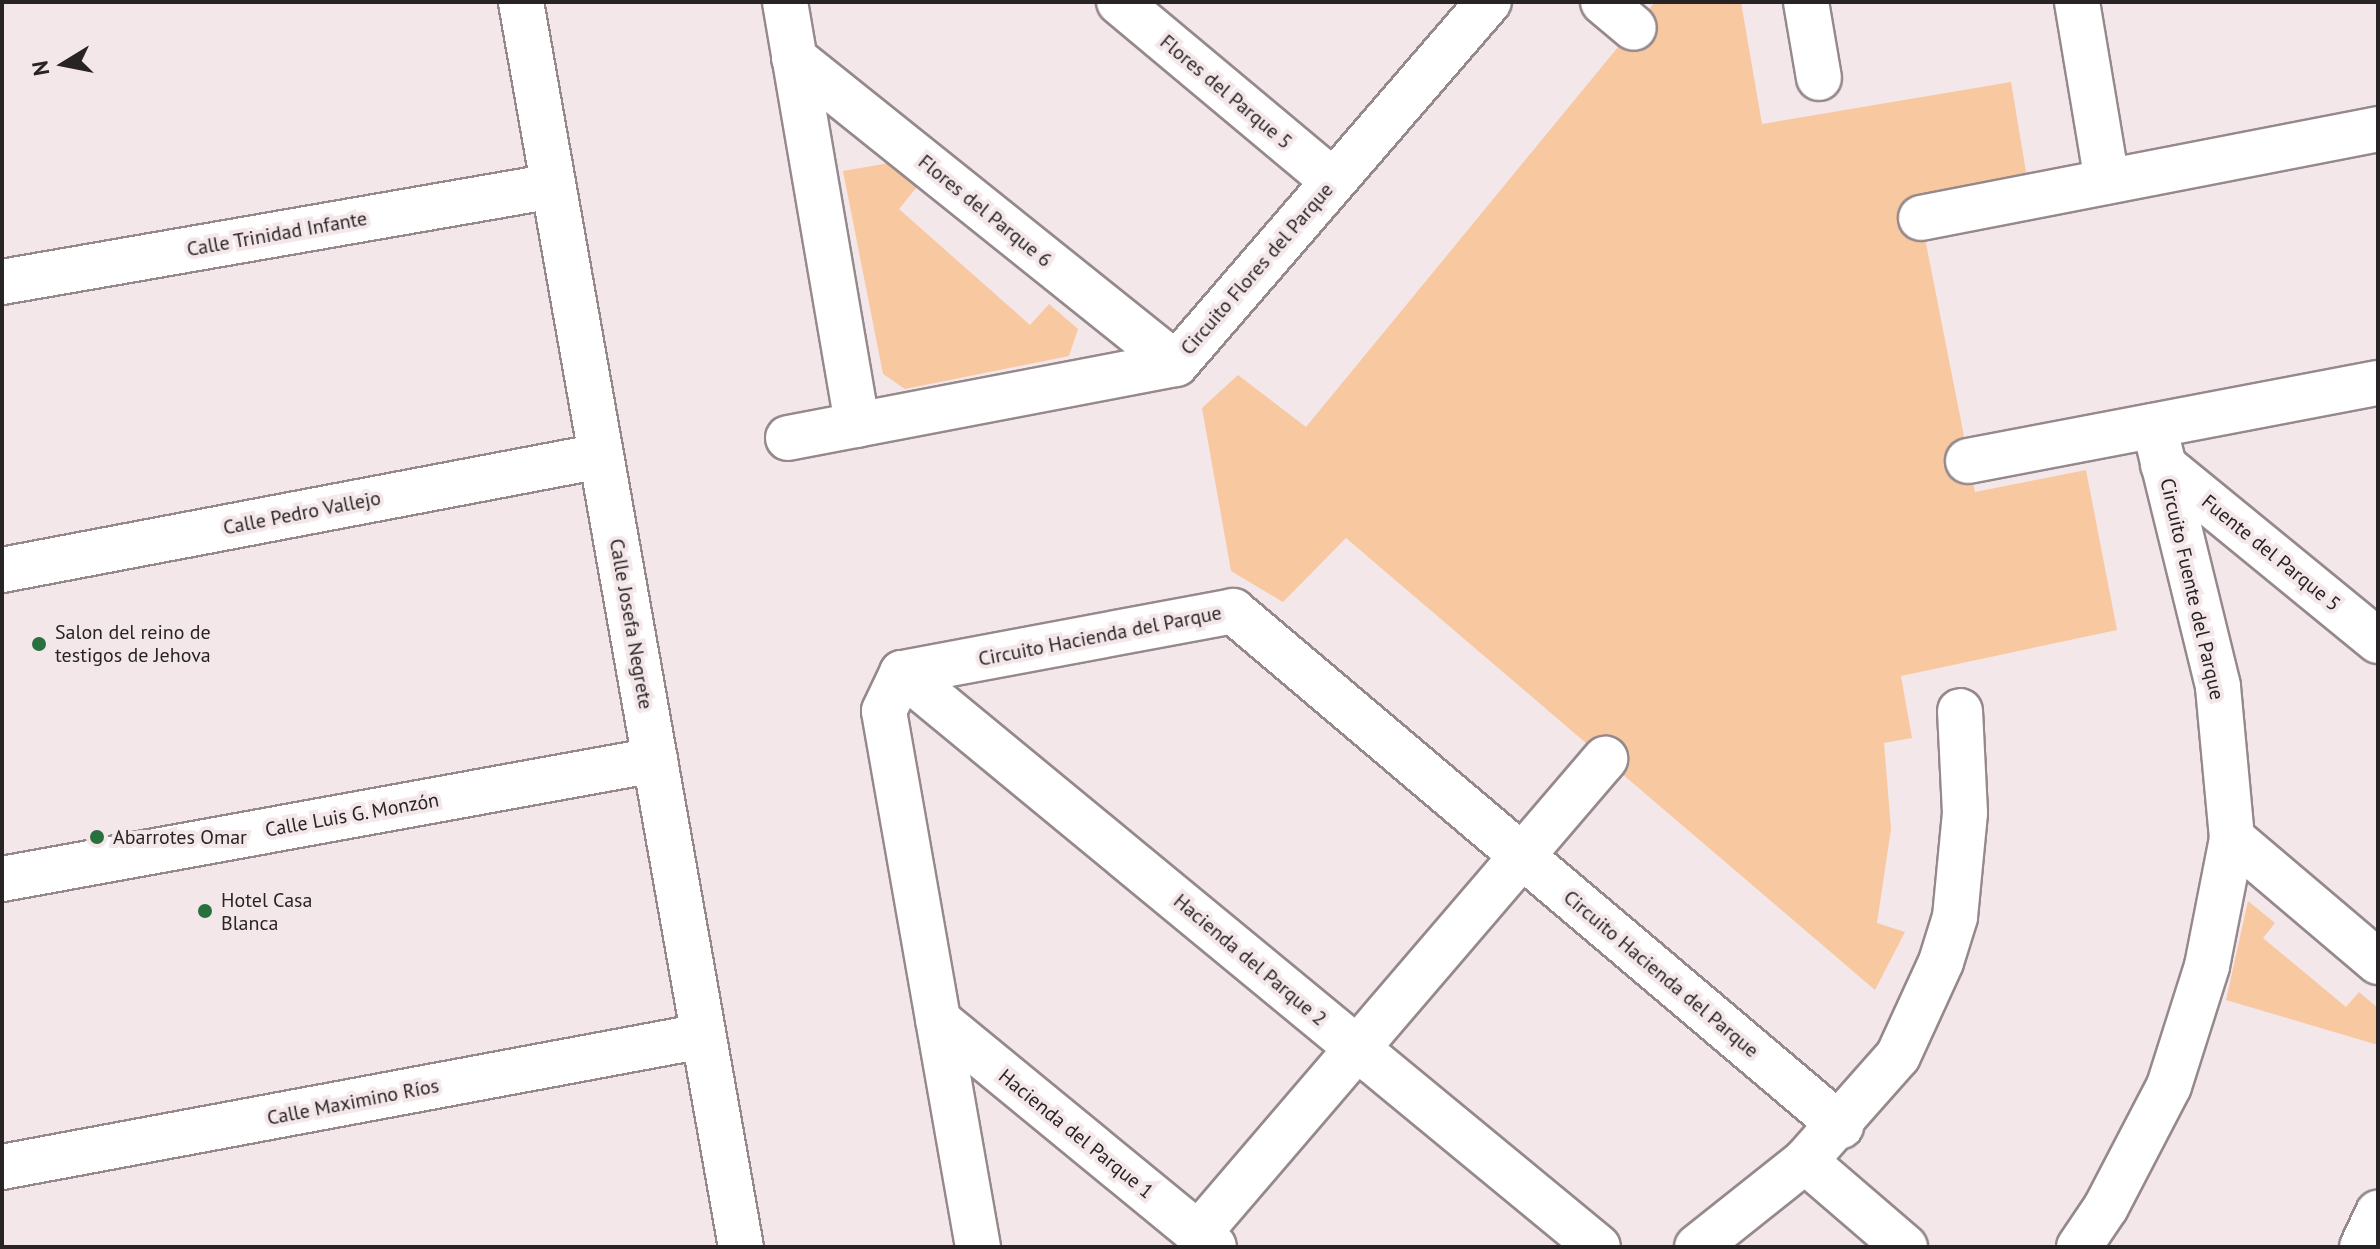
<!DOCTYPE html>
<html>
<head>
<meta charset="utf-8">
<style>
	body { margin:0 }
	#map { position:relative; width:2380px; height:1249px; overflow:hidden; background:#f4e7ea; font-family:"PT Sans",sans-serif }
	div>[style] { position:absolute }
	.green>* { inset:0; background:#f8c8a0 }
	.roads { filter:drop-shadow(2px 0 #95898c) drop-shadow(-2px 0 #95898c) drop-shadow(0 2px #95898c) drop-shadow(0 -2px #95898c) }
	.minor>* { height:44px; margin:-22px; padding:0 22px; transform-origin:22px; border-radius:22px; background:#fff }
	.dots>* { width:22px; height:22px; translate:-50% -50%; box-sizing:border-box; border:4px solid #f4e7ea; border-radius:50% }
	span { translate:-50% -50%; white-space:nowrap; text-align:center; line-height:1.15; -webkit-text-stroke:8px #f4e7ea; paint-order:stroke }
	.street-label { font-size:20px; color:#282324 }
	.poi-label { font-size:20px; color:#282324 }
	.left { translate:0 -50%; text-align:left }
	.frame { position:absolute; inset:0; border:4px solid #282324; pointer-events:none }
	.north { position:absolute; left:24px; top:24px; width:80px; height:80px; -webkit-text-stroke:6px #f4e7ea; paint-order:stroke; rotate:260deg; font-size:22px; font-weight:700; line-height:32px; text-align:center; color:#282324 }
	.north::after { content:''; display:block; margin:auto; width:28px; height:36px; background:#282324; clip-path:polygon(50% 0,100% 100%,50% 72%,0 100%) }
</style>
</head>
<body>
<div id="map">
	<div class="green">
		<i style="clip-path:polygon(1655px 2px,1741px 2px,1762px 124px,2011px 82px,2028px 184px,1921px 218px,1975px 492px,2086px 470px,2117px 630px,1901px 676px,1912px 738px,1884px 743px,1891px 829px,1877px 923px,1905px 932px,1875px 990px,1346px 538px,1283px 602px,1231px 571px,1202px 408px,1238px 375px,1306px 427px)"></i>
		<i style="clip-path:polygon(889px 163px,917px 187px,899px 209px,1030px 325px,1049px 304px,1078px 329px,1069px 356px,905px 389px,883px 374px,843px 171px)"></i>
		<i style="clip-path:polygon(2248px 901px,2275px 923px,2263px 938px,2346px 1007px,2359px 992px,2378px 1008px,2378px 1045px,2226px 1000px)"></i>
	</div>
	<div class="roads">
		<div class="minor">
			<i style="left:521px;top:2px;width:1264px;rotate:79.98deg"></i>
			<i style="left:785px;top:2px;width:429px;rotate:80.3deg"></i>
			<i style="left:1119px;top:2px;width:279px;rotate:39.9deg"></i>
			<i style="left:1603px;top:2px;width:40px;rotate:40deg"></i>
			<i style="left:1806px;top:2px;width:77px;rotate:80.3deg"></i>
			<i style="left:2077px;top:2px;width:182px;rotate:80.5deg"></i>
			<i style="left:794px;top:58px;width:489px;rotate:38.7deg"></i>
			<i style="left:1921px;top:218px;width:466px;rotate:-11deg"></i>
			<i style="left:2px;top:282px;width:559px;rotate:-9.88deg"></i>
			<i style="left:788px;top:438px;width:395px;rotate:-10.8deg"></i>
			<i style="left:1176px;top:364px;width:479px;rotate:-49.2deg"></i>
			<i style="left:1968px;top:461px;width:417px;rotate:-10.8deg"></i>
			<i style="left:2163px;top:465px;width:278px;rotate:39.3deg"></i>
			<i style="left:2px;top:570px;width:610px;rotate:-10.78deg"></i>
			<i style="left:902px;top:673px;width:902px;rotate:39.51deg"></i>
			<i style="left:2232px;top:838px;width:192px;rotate:40.3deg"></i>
			<i style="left:2px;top:879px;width:664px;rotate:-10.33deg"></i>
			<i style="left:938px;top:1020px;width:357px;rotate:39.4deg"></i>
			<i style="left:1805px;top:1161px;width:132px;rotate:40.7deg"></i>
			<i style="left:2px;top:1167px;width:713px;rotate:-10.59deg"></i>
			<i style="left:1198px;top:1234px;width:626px;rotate:-49.41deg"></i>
			<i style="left:978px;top:1247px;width:544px;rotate:-99.95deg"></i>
			<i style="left:884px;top:711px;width:42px;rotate:-64.7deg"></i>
			<i style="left:902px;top:673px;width:337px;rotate:-10.6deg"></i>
			<i style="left:1233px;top:611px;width:797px;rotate:40.27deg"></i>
			<i style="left:1697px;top:1247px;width:138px;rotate:-38.5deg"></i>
			<i style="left:1805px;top:1161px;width:140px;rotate:-48.5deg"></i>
			<i style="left:1898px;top:1056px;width:103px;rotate:-65.4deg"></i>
			<i style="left:1941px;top:962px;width:47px;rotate:-72.7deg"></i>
			<i style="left:1955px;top:917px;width:104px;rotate:-84.5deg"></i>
			<i style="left:1965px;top:813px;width:102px;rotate:-92.8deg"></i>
			<i style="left:2079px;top:1247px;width:48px;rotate:-56deg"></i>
			<i style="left:2106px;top:1207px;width:136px;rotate:-62.5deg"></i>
			<i style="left:2169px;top:1086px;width:126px;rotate:-72.4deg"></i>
			<i style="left:2207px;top:966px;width:130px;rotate:-78.9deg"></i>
			<i style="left:2232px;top:838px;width:153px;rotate:-95.3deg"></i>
			<i style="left:2218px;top:686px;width:268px;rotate:-103.8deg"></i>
			<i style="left:2362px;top:1247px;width:38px;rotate:-65deg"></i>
		</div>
	</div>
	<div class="dots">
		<i style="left:39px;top:644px;background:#28703d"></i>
		<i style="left:97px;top:837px;background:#28703d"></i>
		<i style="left:205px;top:911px;background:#28703d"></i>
	</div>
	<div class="street-label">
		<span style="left:1226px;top:92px;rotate:40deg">Flores del Parque 5</span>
		<span style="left:985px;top:211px;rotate:39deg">Flores del Parque 6</span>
		<span style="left:277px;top:234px;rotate:-10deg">Calle Trinidad Infante</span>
		<span style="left:1257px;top:269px;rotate:-49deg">Circuito Flores del Parque</span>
		<span style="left:302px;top:513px;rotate:-11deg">Calle Pedro Vallejo</span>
		<span style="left:2271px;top:553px;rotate:39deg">Fuente del Parque 5</span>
		<span style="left:2192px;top:589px;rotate:77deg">Circuito Fuente del Parque</span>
		<span style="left:631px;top:624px;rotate:80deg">Calle Josefa Negrete</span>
		<span style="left:1100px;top:636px;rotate:-11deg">Circuito Hacienda del Parque</span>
		<span style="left:352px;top:815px;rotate:-10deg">Calle Luis G. Monzón</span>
		<span style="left:1250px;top:960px;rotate:40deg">Hacienda del Parque 2</span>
		<span style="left:1661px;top:974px;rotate:40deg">Circuito Hacienda del Parque</span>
		<span style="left:353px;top:1102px;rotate:-11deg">Calle Maximino Ríos</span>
		<span style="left:1076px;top:1134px;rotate:39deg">Hacienda del Parque 1</span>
	</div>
	<div class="poi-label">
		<span class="left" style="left:55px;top:644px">Salon del reino de<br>testigos de Jehova</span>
		<span class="left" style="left:113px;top:837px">Abarrotes Omar</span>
		<span class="left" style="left:221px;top:912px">Hotel Casa<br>Blanca</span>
	</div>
	<div class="frame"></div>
	<div class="north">N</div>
</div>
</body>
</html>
